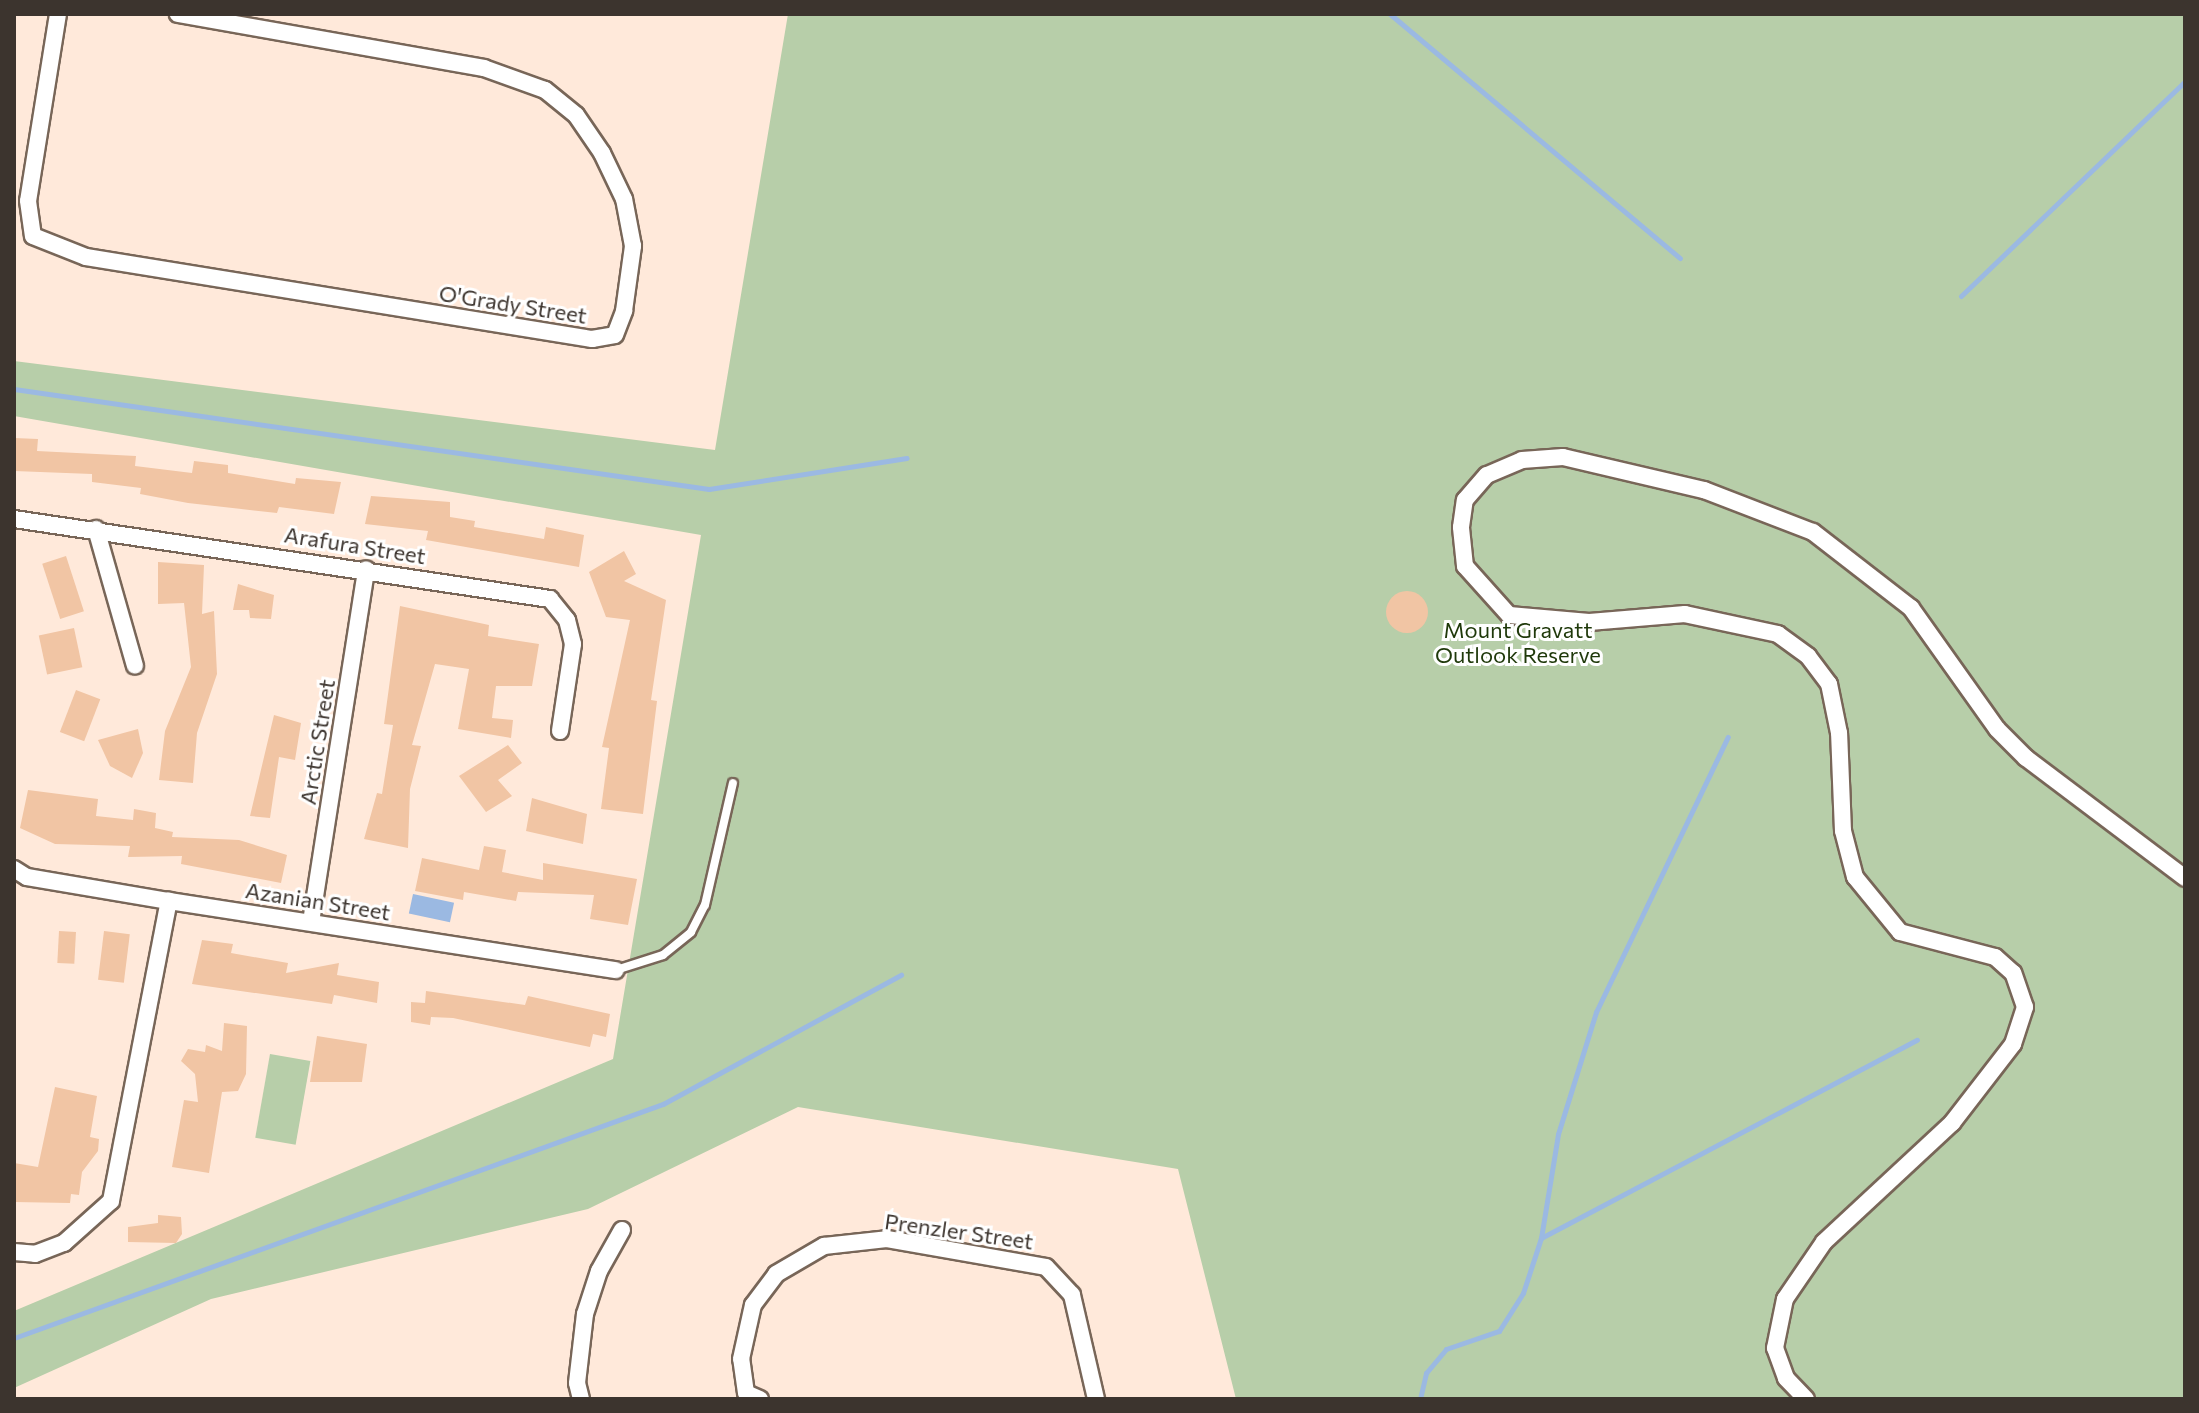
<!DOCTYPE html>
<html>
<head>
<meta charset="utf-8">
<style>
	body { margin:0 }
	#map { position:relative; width:2199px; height:1413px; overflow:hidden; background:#ffe9da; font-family:Commissioner,sans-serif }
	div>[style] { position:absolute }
	.green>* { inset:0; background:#b7cea9; transform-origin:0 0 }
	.water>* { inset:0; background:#9bb9e2; transform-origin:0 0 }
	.stream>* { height:5px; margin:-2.5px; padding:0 2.5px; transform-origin:2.5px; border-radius:2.5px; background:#9bb9e2 }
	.building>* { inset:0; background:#f1c5a4; transform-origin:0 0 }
	.round { border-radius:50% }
	.roads { filter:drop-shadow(2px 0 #786658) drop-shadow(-2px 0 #786658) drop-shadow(0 2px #786658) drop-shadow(0 -2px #786658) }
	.service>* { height:8px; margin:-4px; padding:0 4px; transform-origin:4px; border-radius:4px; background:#fff }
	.minor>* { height:16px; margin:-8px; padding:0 8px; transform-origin:8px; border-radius:8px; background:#fff }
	span { translate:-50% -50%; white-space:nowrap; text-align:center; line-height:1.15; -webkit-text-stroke:6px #fff; paint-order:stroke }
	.street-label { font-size:22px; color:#3c342e }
	.park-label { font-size:22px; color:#1f390a }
	.frame { position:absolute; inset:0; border:16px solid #3c342e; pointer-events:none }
</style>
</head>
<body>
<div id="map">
	<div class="green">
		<i style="clip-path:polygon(788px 14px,2185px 14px,2185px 1399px,1236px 1399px,1178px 1169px,798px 1107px,588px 1209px,211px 1299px,14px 1388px,14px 1311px,613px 1059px,701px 535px,14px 416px,14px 361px,715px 450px)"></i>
		<i style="left:270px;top:1054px;width:41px;height:85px;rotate:10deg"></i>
	</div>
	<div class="water">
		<i style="left:413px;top:894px;width:42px;height:20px;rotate:12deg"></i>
	</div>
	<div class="stream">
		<i style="left:1390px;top:14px;width:379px;rotate:40.1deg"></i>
		<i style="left:1961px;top:296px;width:310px;rotate:-43.8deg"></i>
		<i style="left:14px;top:389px;width:702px;rotate:8.19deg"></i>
		<i style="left:709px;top:489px;width:200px;rotate:-8.9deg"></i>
		<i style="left:1541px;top:1238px;width:425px;rotate:-27.8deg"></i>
		<i style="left:14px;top:1338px;width:690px;rotate:-19.83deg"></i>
		<i style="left:663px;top:1104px;width:271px;rotate:-28.5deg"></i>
		<i style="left:1420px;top:1399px;width:27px;rotate:-77deg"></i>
		<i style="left:1426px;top:1373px;width:31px;rotate:-50deg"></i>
		<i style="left:1446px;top:1349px;width:56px;rotate:-18.8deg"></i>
		<i style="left:1499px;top:1331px;width:45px;rotate:-57.7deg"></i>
		<i style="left:1523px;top:1293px;width:58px;rotate:-71.9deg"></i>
		<i style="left:1541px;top:1238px;width:105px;rotate:-80.7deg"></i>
		<i style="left:1558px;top:1134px;width:128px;rotate:-72.7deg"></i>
		<i style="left:1596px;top:1012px;width:305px;rotate:-64.4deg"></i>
	</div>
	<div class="building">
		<i style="clip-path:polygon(14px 438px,38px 439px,37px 451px,136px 456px,135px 466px,192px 473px,194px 461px,228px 465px,228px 473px,295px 484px,296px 478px,341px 482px,334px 514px,279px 507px,277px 513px,188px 503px,140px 494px,141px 488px,92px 482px,92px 474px,14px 471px)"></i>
		<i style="clip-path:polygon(371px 496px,450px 502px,450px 517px,475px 521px,474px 527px,544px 539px,546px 527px,584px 535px,579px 567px,426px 540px,428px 531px,365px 524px)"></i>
		<i style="clip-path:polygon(624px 551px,636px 574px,624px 581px,666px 600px,651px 700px,657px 701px,643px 814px,601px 809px,609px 748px,602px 747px,630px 620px,606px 617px,589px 572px)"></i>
		<i style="left:66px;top:556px;width:58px;height:25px;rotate:72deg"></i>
		<i style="clip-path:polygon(158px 562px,204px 565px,202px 614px,214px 611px,217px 674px,197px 733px,193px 783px,159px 780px,165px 731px,191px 667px,184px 603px,158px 604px)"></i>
		<i style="clip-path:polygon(238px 584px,274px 595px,271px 619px,250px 618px,249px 610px,233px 610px)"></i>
		<i class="round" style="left:1386px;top:591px;width:42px;height:42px"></i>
		<i style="clip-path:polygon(400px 606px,489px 625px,488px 636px,539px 644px,532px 686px,496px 686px,492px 718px,513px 720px,511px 738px,458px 729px,469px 669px,435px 664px,412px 745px,421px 746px,410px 789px,408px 848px,364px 839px,377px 793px,382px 794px,393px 725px,384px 724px)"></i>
		<i style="left:74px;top:628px;width:40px;height:36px;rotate:78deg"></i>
		<i style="left:76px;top:690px;width:26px;height:45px;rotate:21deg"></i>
		<i style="clip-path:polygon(274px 715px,301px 723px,295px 760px,279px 757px,270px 818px,250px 816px)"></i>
		<i style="clip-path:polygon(138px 729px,143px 753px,132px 778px,110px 766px,98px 740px)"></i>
		<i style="clip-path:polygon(508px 745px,522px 763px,498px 780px,512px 796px,486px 812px,459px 776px)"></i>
		<i style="clip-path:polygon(28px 790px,98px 799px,96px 816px,133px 820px,134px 809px,156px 813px,155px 828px,173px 832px,172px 837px,239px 840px,287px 855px,281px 883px,181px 864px,182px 856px,128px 857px,130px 846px,55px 844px,20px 828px)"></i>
		<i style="clip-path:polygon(532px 798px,587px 814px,583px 844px,526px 831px)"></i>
		<i style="clip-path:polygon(484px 846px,506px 850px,502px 872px,543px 880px,543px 863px,637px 879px,628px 925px,590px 919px,594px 895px,518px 892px,516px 901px,464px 892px,463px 900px,415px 891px,422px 858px,479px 870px)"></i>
		<i style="left:59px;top:931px;width:17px;height:32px;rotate:3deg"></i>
		<i style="left:104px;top:931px;width:26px;height:49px;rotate:7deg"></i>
		<i style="clip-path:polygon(202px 940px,233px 944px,231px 953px,288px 963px,286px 973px,339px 963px,337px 975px,379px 982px,377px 1003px,334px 995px,332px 1004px,192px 984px)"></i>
		<i style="clip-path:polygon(426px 991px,525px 1005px,528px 996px,610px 1014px,606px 1037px,593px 1034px,590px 1047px,453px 1018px,431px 1017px,430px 1025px,411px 1022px,411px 1002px,425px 1003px)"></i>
		<i style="clip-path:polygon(224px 1023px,247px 1026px,246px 1074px,238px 1091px,222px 1092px,209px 1173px,172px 1167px,184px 1100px,198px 1102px,195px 1074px,181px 1061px,188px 1049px,205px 1052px,206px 1045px,222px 1051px)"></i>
		<i style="clip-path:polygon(317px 1036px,367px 1044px,362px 1082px,310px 1082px)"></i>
		<i style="clip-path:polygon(55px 1087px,97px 1096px,90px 1137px,99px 1139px,98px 1151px,82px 1172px,79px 1195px,71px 1194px,70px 1203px,14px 1202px,14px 1163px,38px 1167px)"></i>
		<i style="clip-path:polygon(158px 1215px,181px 1217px,182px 1234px,176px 1243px,128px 1242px,128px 1227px,158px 1223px)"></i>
	</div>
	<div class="roads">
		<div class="service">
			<i style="left:616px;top:970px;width:49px;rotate:-17.7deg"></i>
			<i style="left:663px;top:955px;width:36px;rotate:-39deg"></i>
			<i style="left:691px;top:932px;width:30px;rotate:-63deg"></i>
			<i style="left:705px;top:905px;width:125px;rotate:-77.1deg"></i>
		</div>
		<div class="minor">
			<i style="left:58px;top:14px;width:189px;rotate:99.1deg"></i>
			<i style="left:28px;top:201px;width:35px;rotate:82deg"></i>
			<i style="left:33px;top:236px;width:57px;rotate:21.6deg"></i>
			<i style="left:86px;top:257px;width:513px;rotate:9.21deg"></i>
			<i style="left:592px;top:339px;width:23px;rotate:-10deg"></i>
			<i style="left:615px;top:335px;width:26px;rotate:-69deg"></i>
			<i style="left:624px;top:311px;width:66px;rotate:-82.1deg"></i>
			<i style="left:633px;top:246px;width:48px;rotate:-100.8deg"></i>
			<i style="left:624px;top:199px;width:51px;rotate:-115.6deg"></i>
			<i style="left:602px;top:153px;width:46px;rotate:-124.4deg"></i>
			<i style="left:576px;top:115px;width:40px;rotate:-141deg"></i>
			<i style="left:545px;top:90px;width:65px;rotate:-160.2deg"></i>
			<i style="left:484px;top:68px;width:311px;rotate:-170deg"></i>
			<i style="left:14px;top:519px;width:542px;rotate:8.49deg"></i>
			<i style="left:550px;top:599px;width:27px;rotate:51deg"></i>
			<i style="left:567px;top:620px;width:25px;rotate:76deg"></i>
			<i style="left:573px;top:644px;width:88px;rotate:98.5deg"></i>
			<i style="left:96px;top:529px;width:142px;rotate:74.1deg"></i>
			<i style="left:14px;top:869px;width:15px;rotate:32deg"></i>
			<i style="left:27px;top:877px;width:144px;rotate:9.6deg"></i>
			<i style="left:169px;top:901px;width:452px;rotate:8.8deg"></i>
			<i style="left:311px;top:922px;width:357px;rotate:-81.1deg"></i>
			<i style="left:14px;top:1252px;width:21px;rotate:5deg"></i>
			<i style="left:35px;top:1254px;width:31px;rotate:-21deg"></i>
			<i style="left:64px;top:1243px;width:63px;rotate:-41.8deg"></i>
			<i style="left:111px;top:1201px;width:306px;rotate:-79.1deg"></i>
			<i style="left:581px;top:1399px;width:16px;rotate:-104deg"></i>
			<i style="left:577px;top:1383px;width:69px;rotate:-83.4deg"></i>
			<i style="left:585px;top:1314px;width:45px;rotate:-72deg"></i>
			<i style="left:599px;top:1271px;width:47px;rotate:-60.7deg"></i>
			<i style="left:760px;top:1399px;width:15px;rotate:-157deg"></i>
			<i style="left:746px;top:1393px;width:34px;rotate:-98deg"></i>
			<i style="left:741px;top:1359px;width:55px;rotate:-77.5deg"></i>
			<i style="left:753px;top:1305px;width:39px;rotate:-53deg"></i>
			<i style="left:776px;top:1274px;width:56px;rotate:-30.3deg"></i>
			<i style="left:824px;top:1246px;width:63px;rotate:-6.3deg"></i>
			<i style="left:887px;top:1239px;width:161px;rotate:10deg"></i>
			<i style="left:1046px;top:1267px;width:38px;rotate:47deg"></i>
			<i style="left:1072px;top:1295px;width:107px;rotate:77deg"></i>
			<i style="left:1806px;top:1399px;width:29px;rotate:-134deg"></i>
			<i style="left:1786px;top:1378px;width:32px;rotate:-110deg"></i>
			<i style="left:1775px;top:1348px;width:50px;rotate:-78.5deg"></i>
			<i style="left:1785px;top:1299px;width:69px;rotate:-55.6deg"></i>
			<i style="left:1824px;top:1242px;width:175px;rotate:-42.9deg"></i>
			<i style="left:1952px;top:1123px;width:100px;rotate:-52.3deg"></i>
			<i style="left:2013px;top:1044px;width:39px;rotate:-72deg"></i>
			<i style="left:2025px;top:1007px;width:36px;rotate:-109deg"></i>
			<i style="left:2013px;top:973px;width:24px;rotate:-138deg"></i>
			<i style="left:1995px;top:957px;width:98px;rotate:-165.3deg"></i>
			<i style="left:1900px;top:932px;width:71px;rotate:-129.3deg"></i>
			<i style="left:1855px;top:877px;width:48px;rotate:-104.6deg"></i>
			<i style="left:1843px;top:831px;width:98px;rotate:-92.3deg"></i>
			<i style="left:1839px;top:733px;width:50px;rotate:-101.5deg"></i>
			<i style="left:1829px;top:684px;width:35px;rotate:-127deg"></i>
			<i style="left:1808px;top:656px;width:37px;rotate:-144deg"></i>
			<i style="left:1778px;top:634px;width:95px;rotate:-167.9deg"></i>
			<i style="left:1685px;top:614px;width:96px;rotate:175.2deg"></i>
			<i style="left:1589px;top:622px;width:80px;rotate:-175deg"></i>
			<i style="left:1509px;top:615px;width:66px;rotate:-131.9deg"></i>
			<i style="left:1465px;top:566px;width:39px;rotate:-96deg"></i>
			<i style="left:1461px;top:527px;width:27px;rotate:-82deg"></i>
			<i style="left:1465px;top:500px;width:33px;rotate:-49deg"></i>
			<i style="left:1487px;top:475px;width:38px;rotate:-23deg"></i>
			<i style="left:1522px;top:460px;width:41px;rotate:-4.2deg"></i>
			<i style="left:1563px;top:457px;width:145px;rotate:13.2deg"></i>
			<i style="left:1704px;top:490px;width:117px;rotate:21.1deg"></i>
			<i style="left:1813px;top:532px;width:124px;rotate:37.8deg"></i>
			<i style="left:1911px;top:608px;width:148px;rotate:54.6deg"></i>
			<i style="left:1997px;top:729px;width:41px;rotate:45deg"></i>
			<i style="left:2026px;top:758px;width:199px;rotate:37deg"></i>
		</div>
	</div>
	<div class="street-label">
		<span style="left:513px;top:304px;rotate:9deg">O'Grady Street</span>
		<span style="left:355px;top:545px;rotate:9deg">Arafura Street</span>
		<span style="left:317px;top:742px;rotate:-81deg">Arctic Street</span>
		<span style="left:318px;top:901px;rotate:9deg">Azanian Street</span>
		<span style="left:959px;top:1231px;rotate:8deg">Prenzler Street</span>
	</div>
	<div class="park-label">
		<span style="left:1518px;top:642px">Mount Gravatt<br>Outlook Reserve</span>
	</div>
	<div class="frame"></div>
</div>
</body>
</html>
